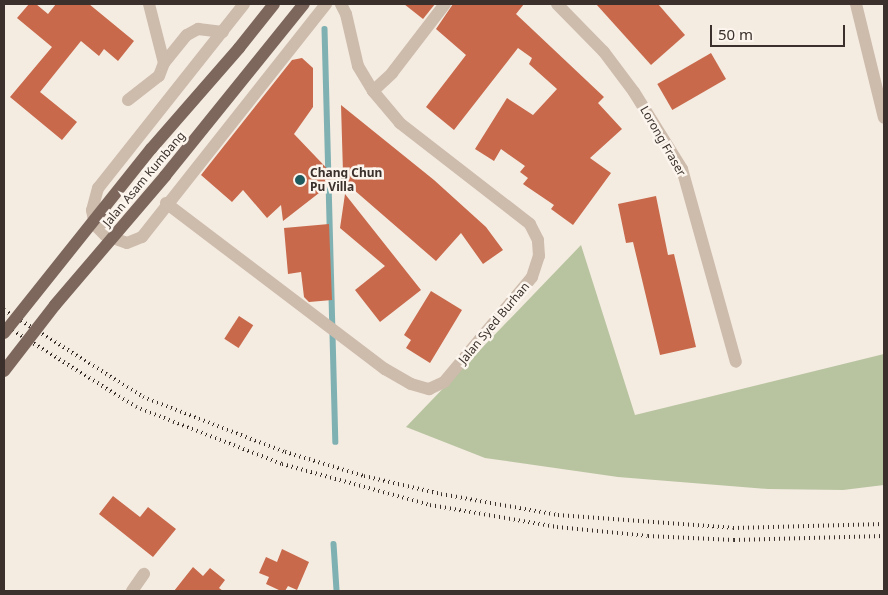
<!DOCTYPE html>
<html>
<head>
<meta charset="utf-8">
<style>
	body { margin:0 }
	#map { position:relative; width:888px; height:595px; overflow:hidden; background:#f4ebe1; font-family:"Noto Sans",sans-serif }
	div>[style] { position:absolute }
	.green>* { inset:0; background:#b8c4a0 }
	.stream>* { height:5.5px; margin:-2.75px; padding:0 2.75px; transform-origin:2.75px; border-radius:2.75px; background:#7fb0b2 }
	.building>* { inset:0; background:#c8694b; transform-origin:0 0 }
	.minor>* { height:12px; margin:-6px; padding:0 6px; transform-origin:6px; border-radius:6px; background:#cdbbac }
	.major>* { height:12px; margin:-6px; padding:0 6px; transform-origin:6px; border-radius:6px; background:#7d675c }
	.rail>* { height:4px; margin-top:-2px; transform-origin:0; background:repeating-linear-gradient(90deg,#3b302b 0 1px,transparent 0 5px) }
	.major-bridge>* { height:12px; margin:-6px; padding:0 6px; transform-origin:6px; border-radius:6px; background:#7d675c }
	.dots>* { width:14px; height:14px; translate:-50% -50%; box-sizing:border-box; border:2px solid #fbf5ee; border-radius:50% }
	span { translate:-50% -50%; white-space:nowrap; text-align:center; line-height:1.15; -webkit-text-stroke:5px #fbf5ee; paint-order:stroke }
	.street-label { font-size:12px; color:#3b302b }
	.poi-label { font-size:12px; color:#3b302b; font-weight:700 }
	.left { translate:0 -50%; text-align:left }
	.frame { position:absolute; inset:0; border:5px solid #3b302b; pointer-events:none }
	.scale { position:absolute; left:710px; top:25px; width:135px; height:22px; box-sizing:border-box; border:2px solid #3b302b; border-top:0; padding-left:6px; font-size:15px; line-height:18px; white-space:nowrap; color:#3b302b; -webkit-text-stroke:4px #fbf5ee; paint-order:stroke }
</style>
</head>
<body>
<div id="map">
	<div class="green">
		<i style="clip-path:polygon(581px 245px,635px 415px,884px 354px,884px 485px,843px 490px,768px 489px,618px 477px,485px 458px,406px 427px)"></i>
	</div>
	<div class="stream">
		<i style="left:325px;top:29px;width:413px;rotate:88.5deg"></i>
		<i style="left:334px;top:544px;width:47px;rotate:86.3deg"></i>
	</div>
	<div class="building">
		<i style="clip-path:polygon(29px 4px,36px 4px,48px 14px,56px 4px,89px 4px,134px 41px,118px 61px,104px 49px,99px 56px,81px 41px,40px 92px,77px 122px,62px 140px,10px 97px,52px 47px,17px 18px)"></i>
		<i style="clip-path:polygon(404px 4px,435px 4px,423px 19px)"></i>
		<i style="clip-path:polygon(453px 4px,524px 4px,516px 14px,604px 97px,598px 103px,622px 129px,590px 158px,611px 173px,573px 225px,551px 209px,554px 205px,523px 184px,528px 178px,520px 172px,525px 166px,501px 149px,494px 161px,475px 149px,507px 98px,533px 115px,557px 89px,529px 64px,532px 58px,518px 48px,454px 130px,426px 107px,466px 55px,436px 29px)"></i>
		<i style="clip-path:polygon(596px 4px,658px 4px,685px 35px,651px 65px)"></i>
		<i style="left:711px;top:53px;width:30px;height:62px;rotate:60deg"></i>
		<i style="clip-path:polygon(302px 58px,313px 68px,313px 107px,294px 134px,337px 179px,283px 221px,281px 205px,267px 218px,243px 190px,232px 202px,201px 175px,292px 60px)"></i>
		<i style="clip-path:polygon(341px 105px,434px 180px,486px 227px,503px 250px,483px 264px,461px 233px,436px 261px,346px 183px,349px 168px,343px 173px)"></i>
		<i style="clip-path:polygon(345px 194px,421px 290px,380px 322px,355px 290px,385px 266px,340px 228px)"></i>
		<i style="clip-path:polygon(656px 196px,668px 255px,674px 254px,696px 347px,660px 355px,633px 242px,626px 243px,618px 204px)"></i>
		<i style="clip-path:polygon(329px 224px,332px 300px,309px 302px,304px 297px,301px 272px,288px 274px,284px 228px)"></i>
		<i style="clip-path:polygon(431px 291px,462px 310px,430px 363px,406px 348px,411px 340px,404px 335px)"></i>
		<i style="left:239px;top:316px;width:17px;height:27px;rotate:33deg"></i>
		<i style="clip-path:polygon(113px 496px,140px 517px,148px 507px,176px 529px,153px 557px,99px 514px)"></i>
		<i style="clip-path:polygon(282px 549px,309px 562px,297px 590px,288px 586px,285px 591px,281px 591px,266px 584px,269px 577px,259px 573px,266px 557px,277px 562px)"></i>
		<i style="clip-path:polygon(193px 567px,203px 576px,210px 568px,225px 580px,219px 588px,223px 591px,174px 591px)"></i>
	</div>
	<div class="minor">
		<i style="left:244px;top:4px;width:235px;rotate:128.4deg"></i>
		<i style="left:98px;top:188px;width:23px;rotate:105deg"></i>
		<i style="left:92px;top:210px;width:15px;rotate:79deg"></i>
		<i style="left:95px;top:225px;width:14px;rotate:45deg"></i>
		<i style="left:105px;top:235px;width:23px;rotate:20deg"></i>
		<i style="left:127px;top:243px;width:16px;rotate:-22deg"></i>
		<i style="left:142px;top:237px;width:297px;rotate:-51.7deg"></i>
		<i style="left:557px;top:4px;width:67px;rotate:45.6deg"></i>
		<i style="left:604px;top:52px;width:50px;rotate:53.1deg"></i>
		<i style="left:634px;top:92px;width:91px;rotate:58.1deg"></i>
		<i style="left:682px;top:169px;width:200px;rotate:74.4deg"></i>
		<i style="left:856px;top:4px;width:117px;rotate:76.2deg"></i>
		<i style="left:164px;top:63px;width:36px;rotate:-51deg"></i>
		<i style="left:187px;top:35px;width:13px;rotate:-29deg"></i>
		<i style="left:198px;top:29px;width:25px;rotate:7deg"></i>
		<i style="left:373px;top:91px;width:26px;rotate:-43deg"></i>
		<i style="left:392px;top:73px;width:87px;rotate:-52.5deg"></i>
		<i style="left:128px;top:100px;width:39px;rotate:-38deg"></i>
		<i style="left:159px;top:76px;width:14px;rotate:-69deg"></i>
		<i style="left:164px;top:63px;width:61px;rotate:-104.3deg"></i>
		<i style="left:166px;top:203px;width:275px;rotate:37.2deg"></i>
		<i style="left:385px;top:369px;width:30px;rotate:30deg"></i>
		<i style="left:411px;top:384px;width:19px;rotate:16deg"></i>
		<i style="left:429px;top:389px;width:17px;rotate:-25deg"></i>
		<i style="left:444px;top:382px;width:137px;rotate:-50deg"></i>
		<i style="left:532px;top:277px;width:22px;rotate:-72deg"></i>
		<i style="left:539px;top:256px;width:16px;rotate:-94deg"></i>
		<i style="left:538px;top:240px;width:18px;rotate:-117deg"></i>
		<i style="left:530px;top:224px;width:165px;rotate:-142.2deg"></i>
		<i style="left:400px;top:123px;width:42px;rotate:-130.2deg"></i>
		<i style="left:373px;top:91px;width:29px;rotate:-121deg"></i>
		<i style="left:358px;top:66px;width:53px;rotate:-103deg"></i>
		<i style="left:346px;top:14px;width:11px;rotate:-117deg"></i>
		<i style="left:132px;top:591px;width:21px;rotate:-55deg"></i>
	</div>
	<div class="major">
		<i style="left:239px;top:48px;width:56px;rotate:-51.5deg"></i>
		<i style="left:165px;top:176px;width:221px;rotate:-51.1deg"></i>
	</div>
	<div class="rail">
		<i style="left:4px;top:310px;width:164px;rotate:32deg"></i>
		<i style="left:143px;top:397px;width:152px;rotate:21.2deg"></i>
		<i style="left:285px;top:452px;width:83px;rotate:16.9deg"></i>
		<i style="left:364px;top:476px;width:79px;rotate:13.2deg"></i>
		<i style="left:441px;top:494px;width:119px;rotate:10.2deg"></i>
		<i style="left:558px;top:515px;width:175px;rotate:4.2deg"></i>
		<i style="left:733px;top:528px;width:151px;rotate:-1.5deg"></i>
		<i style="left:4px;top:325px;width:155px;rotate:31.8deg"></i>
		<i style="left:136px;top:407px;width:157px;rotate:21.3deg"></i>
		<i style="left:282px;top:464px;width:154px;rotate:15.5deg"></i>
		<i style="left:430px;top:505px;width:129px;rotate:9.8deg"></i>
		<i style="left:557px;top:527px;width:91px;rotate:5.6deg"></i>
		<i style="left:648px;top:536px;width:86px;rotate:2.7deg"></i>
		<i style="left:734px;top:540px;width:150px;rotate:-1.5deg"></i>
	</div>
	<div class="major-bridge">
		<i style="left:4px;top:333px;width:236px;rotate:-51.4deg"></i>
		<i style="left:151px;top:149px;width:134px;rotate:-48.9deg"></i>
		<i style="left:4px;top:371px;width:83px;rotate:-52.3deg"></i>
		<i style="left:55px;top:305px;width:170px;rotate:-49.5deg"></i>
	</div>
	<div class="dots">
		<i style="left:300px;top:180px;background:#1f5a5e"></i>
	</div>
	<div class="street-label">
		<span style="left:663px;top:141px;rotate:60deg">Lorong Fraser</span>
		<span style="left:144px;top:179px;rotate:-50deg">Jalan Asam Kumbang</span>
		<span style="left:494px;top:323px;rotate:-50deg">Jalan Syed Burhan</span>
	</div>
	<div class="poi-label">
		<span class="left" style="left:310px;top:180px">Chang Chun<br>Pu Villa</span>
	</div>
	<div class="frame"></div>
	<div class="scale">50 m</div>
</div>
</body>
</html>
